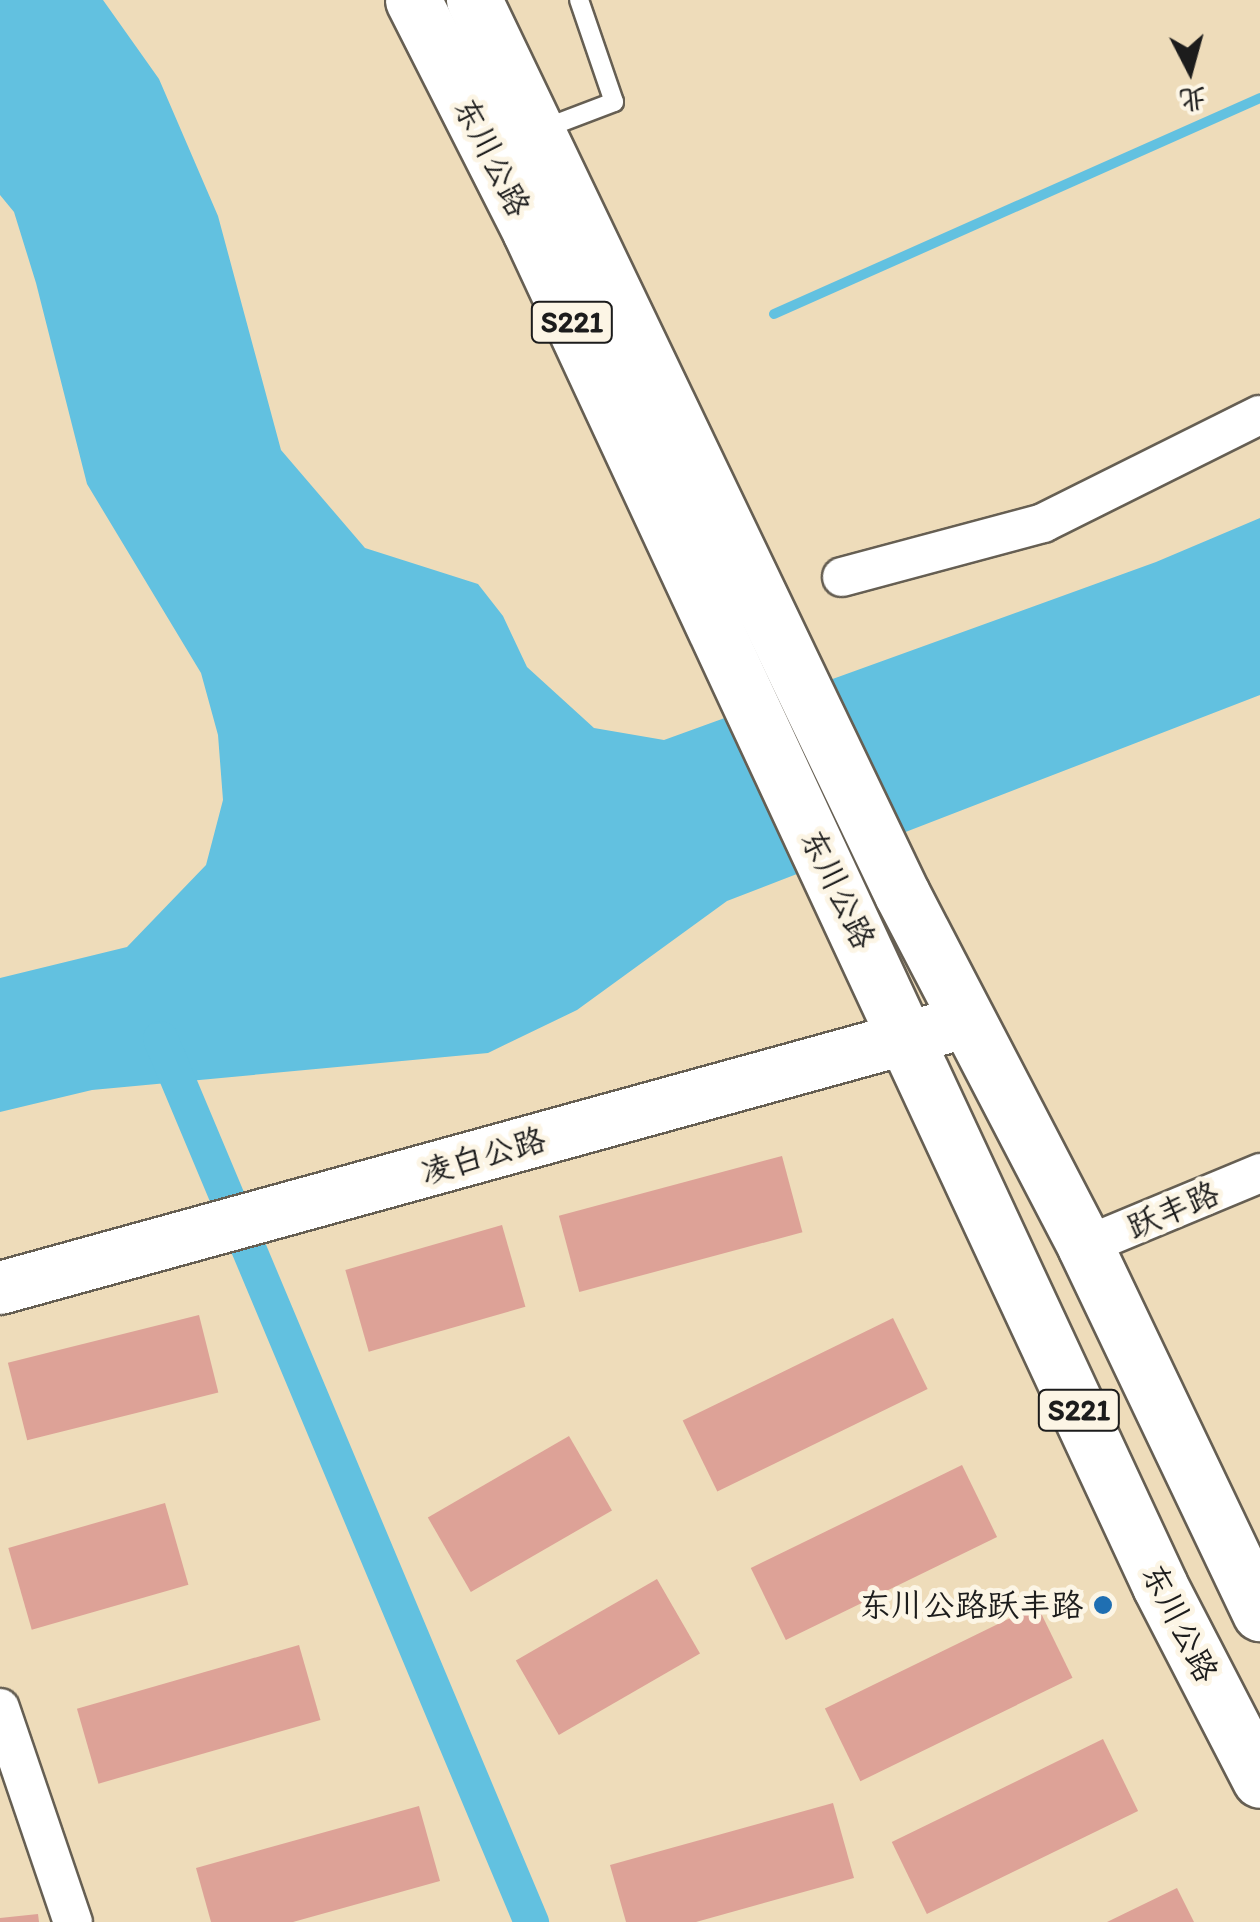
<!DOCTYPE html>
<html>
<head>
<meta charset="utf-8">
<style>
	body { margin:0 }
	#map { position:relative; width:1260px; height:1922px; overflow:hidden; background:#eedcba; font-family:Itim,"LXGW WenKai TC",sans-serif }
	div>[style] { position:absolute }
	.water>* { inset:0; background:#62c1e0 }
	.stream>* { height:10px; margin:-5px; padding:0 5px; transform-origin:5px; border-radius:5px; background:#62c1e0 }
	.canal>* { height:35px; margin:-17.5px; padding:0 17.5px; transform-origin:17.5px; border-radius:17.5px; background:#62c1e0 }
	.building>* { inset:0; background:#dda297; transform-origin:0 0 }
	.roads { filter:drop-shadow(2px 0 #665f53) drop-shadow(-2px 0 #665f53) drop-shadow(0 2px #665f53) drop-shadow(0 -2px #665f53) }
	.lane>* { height:18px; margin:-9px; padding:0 9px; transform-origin:9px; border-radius:9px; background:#fff }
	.street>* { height:38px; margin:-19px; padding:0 19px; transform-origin:19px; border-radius:19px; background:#fff }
	.secondary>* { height:52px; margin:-26px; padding:0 26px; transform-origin:26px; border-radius:26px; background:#fff }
	.primary>* { height:55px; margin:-27.5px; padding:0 27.5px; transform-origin:27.5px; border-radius:27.5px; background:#fff }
	.dots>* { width:28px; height:28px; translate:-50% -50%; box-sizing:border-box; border:5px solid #fcf5e5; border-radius:50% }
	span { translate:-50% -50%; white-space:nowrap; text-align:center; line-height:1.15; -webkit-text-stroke:10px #fcf5e5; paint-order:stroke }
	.shield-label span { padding:2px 8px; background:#fcf5e5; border:2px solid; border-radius:8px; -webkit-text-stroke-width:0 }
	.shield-label { font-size:30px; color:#1c1c1c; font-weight:700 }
	.street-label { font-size:32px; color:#1c1c1c }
	.poi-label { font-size:32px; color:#1c1c1c }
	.right { translate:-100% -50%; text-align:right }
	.north { position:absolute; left:1140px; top:20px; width:100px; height:100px; -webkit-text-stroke:8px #fcf5e5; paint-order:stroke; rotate:174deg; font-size:28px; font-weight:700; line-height:40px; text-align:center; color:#1c1c1c }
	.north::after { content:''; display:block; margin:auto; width:35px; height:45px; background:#1c1c1c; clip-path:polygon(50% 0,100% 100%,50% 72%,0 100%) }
</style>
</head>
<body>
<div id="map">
	<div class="water">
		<i style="clip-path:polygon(0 0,103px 0,159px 79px,218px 216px,281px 450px,365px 548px,478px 584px,503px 616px,527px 667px,594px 728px,664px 740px,1156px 562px,1260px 518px,1260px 695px,727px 901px,577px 1010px,488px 1053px,92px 1090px,0 1112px,0 978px,127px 947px,206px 865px,223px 800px,218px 735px,201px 673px,87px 484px,36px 283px,14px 212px,0 195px)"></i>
	</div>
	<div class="stream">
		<i style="left:774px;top:314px;width:532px;rotate:-23.96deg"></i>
	</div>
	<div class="canal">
		<i style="left:160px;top:1038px;width:959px;rotate:67.23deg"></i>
	</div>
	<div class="building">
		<i style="left:782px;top:1156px;width:79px;height:231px;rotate:75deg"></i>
		<i style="left:502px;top:1225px;width:85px;height:163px;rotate:74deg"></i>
		<i style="left:199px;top:1315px;width:80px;height:197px;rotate:76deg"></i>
		<i style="left:893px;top:1318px;width:79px;height:234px;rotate:64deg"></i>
		<i style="left:569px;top:1436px;width:86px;height:163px;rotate:60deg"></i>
		<i style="left:962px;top:1465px;width:80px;height:235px;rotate:64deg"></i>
		<i style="left:165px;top:1503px;width:85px;height:163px;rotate:74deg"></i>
		<i style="left:657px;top:1579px;width:86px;height:163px;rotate:60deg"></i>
		<i style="left:1037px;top:1605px;width:81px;height:236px;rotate:64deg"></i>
		<i style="left:299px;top:1645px;width:78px;height:231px;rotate:74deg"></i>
		<i style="left:1103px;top:1739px;width:80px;height:235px;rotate:64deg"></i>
		<i style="clip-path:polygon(833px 1803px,854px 1878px,696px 1922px,626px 1922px,610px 1865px)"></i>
		<i style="clip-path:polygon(419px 1806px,440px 1881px,293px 1922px,211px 1922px,196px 1868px)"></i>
		<i style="clip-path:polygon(1177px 1888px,1194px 1922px,1107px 1922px)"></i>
		<i style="clip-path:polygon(38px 1914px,39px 1922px,0 1922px,0 1918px)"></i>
	</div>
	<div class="roads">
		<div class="lane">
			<i style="left:543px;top:129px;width:76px;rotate:-20.8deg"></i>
			<i style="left:614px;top:102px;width:108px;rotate:-108.9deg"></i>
		</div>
		<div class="street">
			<i style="left:842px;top:577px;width:208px;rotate:-15deg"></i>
			<i style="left:1043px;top:523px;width:242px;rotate:-26.5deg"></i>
			<i style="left:1085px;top:1246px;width:190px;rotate:-22.6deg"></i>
			<i style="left:0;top:1708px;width:226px;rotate:71.2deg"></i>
		</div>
		<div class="secondary">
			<i style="left:0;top:1288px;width:1001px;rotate:-15.41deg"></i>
		</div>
		<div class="primary">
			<i style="left:413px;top:0;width:259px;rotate:63.1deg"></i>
			<i style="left:530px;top:231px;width:1494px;rotate:65.06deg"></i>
			<i style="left:1160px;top:1586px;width:218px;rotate:62.7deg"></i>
			<i style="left:474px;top:0;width:991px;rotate:64.42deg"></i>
			<i style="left:902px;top:894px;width:397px;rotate:62.5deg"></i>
			<i style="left:1085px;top:1246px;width:407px;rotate:64.5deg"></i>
		</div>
	</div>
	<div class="dots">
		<i style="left:1103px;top:1605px;background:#1f6fb2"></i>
	</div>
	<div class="shield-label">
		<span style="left:572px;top:322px">S221</span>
		<span style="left:1079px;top:1410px">S221</span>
	</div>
	<div class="street-label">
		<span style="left:492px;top:157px;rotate:63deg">东川公路</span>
		<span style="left:838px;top:889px;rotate:64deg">东川公路</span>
		<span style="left:483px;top:1156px;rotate:-16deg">凌白公路</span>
		<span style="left:1173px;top:1210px;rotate:-23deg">跃丰路</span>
		<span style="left:1180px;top:1623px;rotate:63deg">东川公路</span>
	</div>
	<div class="poi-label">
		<span class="right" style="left:1083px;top:1605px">东川公路跃丰路</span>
	</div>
	<div class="north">北</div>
</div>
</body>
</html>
